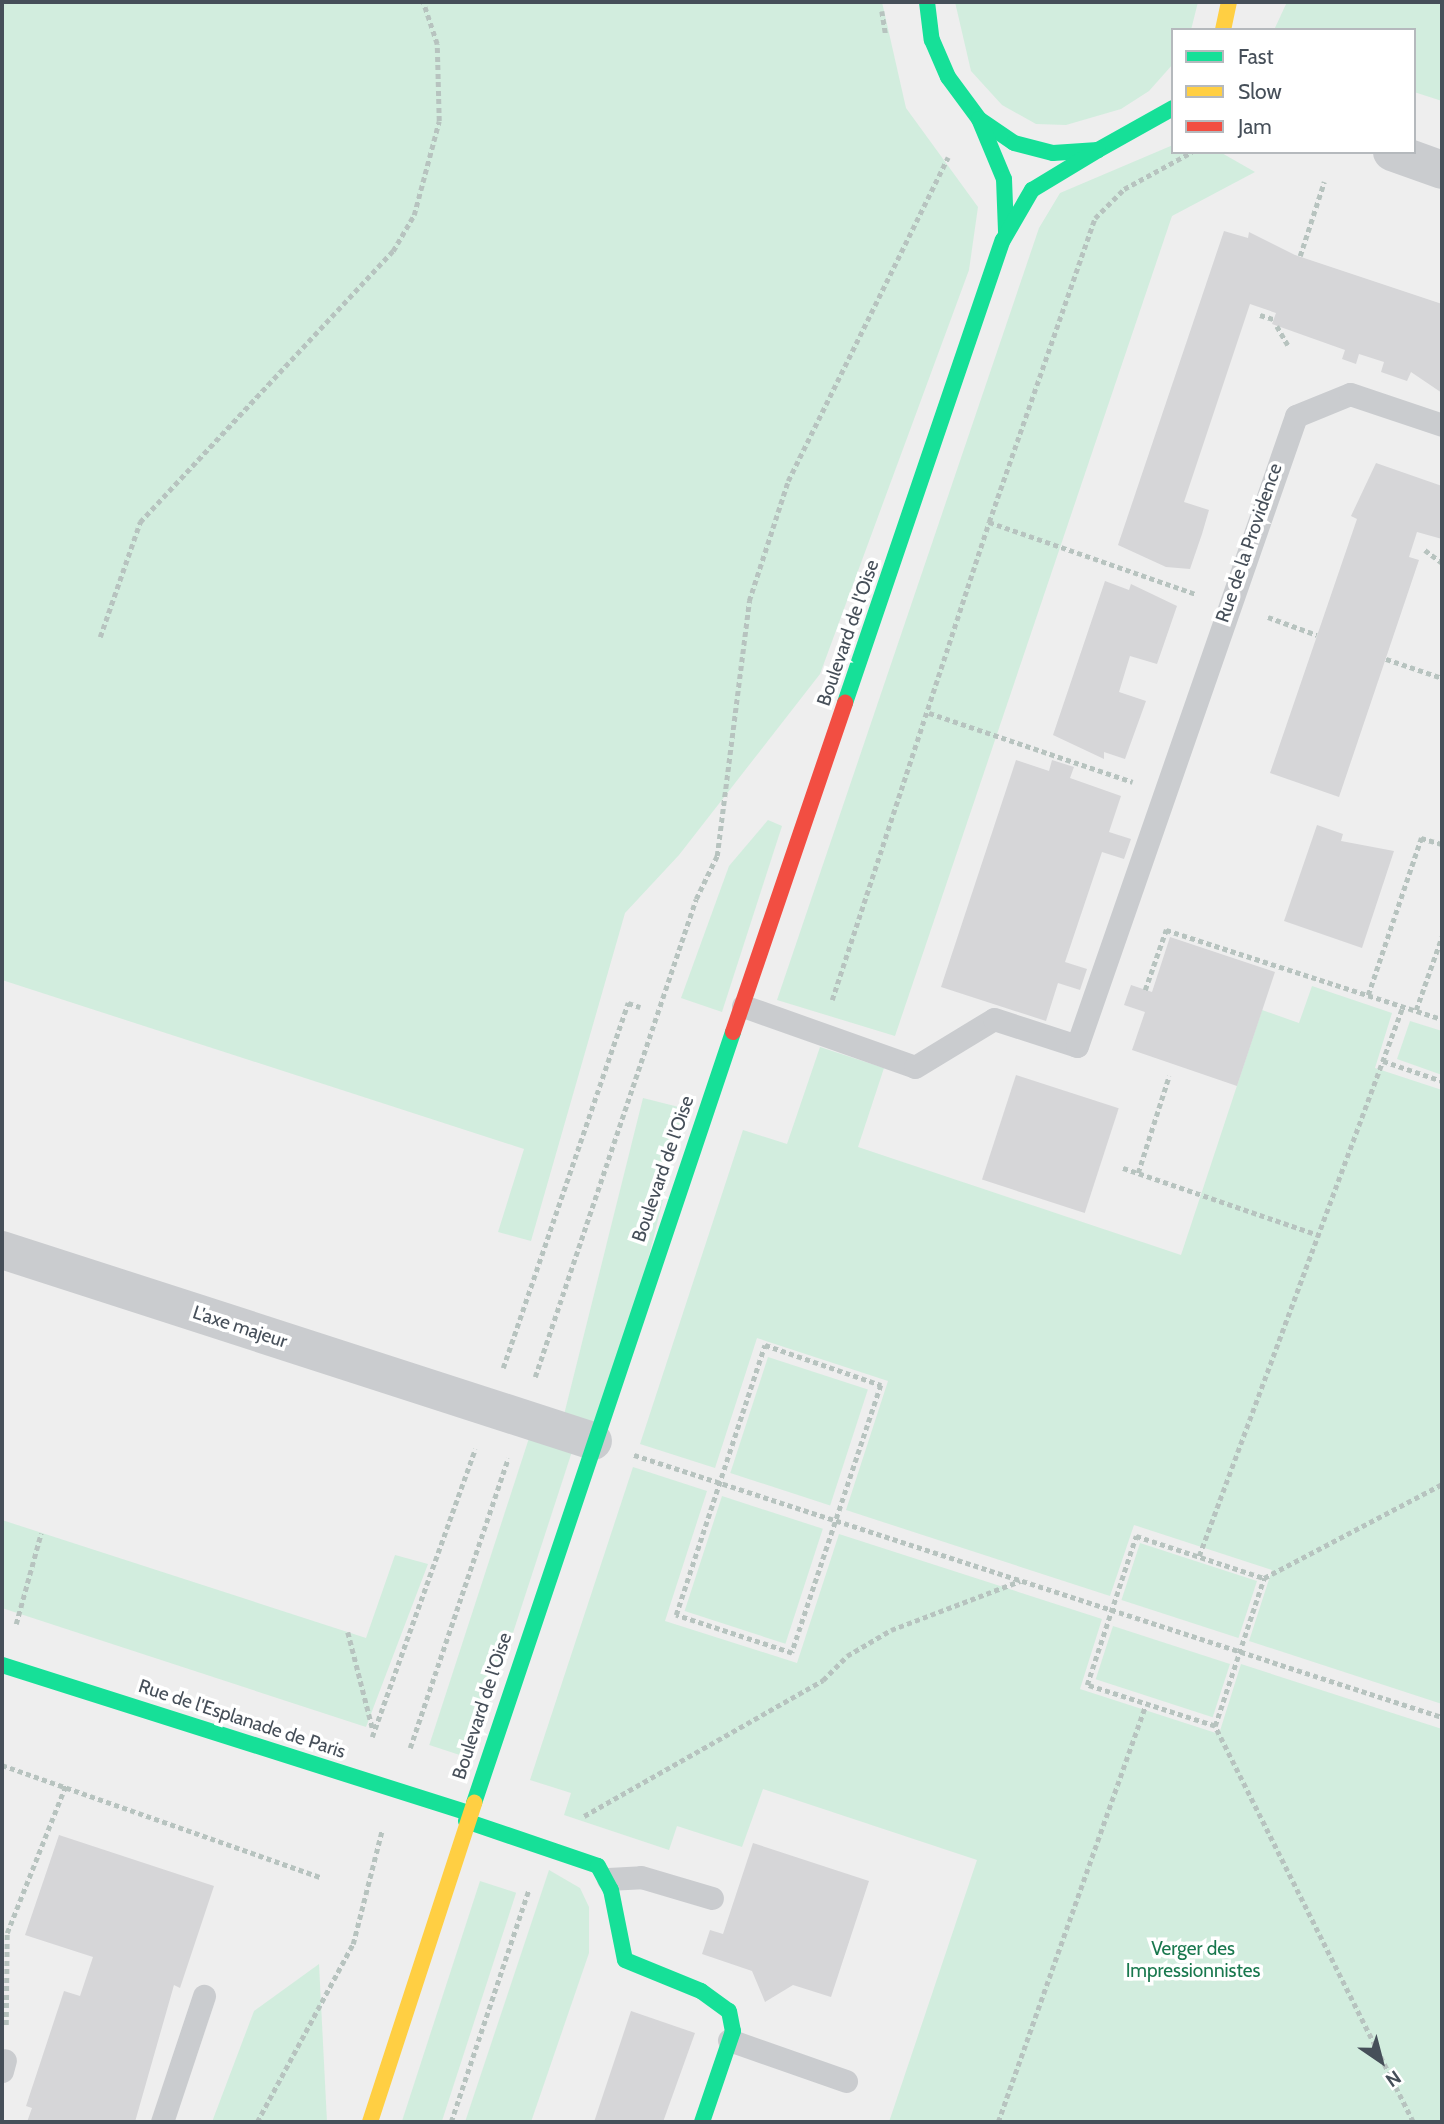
<!DOCTYPE html>
<html>
<head>
<meta charset="utf-8">
<style>
	body { margin:0 }
	#map { position:relative; width:1444px; height:2124px; overflow:hidden; background:#eee; font-family:Cabin,sans-serif }
	div>[style] { position:absolute }
	.green>* { inset:0; background:#d2edde; transform-origin:0 0 }
	.building>* { inset:0; background:#d6d6d8; transform-origin:0 0 }
	.path>* { height:4.5px; margin-top:-2.25px; transform-origin:0; background:repeating-linear-gradient(90deg,#b7c3bf 0 5px,transparent 0 8.5px) }
	.lane>* { height:23px; margin:-11.5px; padding:0 11.5px; transform-origin:11.5px; border-radius:11.5px; background:#cacccf }
	.street>* { height:38px; margin:-19px; padding:0 19px; transform-origin:19px; border-radius:19px; background:#cacccf }
	.fast>* { height:16px; margin:-8px; padding:0 8px; transform-origin:8px; border-radius:8px; background:#16e098 }
	.slow>* { height:16px; margin:-8px; padding:0 8px; transform-origin:8px; border-radius:8px; background:#ffcf43 }
	.jam>* { height:16px; margin:-8px; padding:0 8px; transform-origin:8px; border-radius:8px; background:#f24e42 }
	span { translate:-50% -50%; white-space:nowrap; text-align:center; line-height:1.15; -webkit-text-stroke:7px #fff; paint-order:stroke }
	.street-label { font-size:19px; color:#464f59 }
	.park-label { font-size:19px; color:#19784e }
	.frame { position:absolute; inset:0; border:4px solid #464f59; pointer-events:none }
	.legend { position:absolute; left:1171px; top:28px; width:245px; height:126px; box-sizing:border-box; background:#fff; border:2px solid #b5b9bd; margin:0; padding:9px 12px; list-style:none; font-size:21px; color:#464f59 }
	.legend li { display:flex; align-items:center; gap:14px; height:35px }
	.legend b { width:35px; border:2px solid #b5b9bd }
	.north { position:absolute; left:1346px; top:2026px; width:70px; height:70px; -webkit-text-stroke:5px #fff; paint-order:stroke; rotate:145deg; font-size:19px; font-weight:700; line-height:28px; text-align:center; color:#464f59 }
	.north::after { content:''; display:block; margin:auto; width:24px; height:32px; background:#464f59; clip-path:polygon(50% 0,100% 100%,50% 72%,0 100%) }
</style>
</head>
<body>
<div id="map">
	<div class="green">
		<i style="clip-path:polygon(2px 2px,882px 2px,906px 108px,978px 207px,969px 270px,820px 674px,679px 855px,625px 913px,531px 1241px,498px 1232px,524px 1149px,2px 980px)"></i>
		<i style="clip-path:polygon(955px 2px,1198px 2px,1191px 30px,1173px 30px,1173px 64px,1149px 91px,1121px 109px,1066px 125px,1036px 124px,1002px 105px,971px 71px)"></i>
		<i style="clip-path:polygon(1287px 2px,1442px 2px,1442px 101px,1414px 92px,1414px 30px,1274px 30px)"></i>
		<i style="clip-path:polygon(1173px 145px,1173px 152px,1220px 152px,1255px 172px,1172px 216px,895px 1036px,777px 1000px,1039px 228px,1060px 193px)"></i>
		<i style="clip-path:polygon(768px 820px,782px 826px,722px 1012px,681px 998px,729px 866px)"></i>
		<i style="clip-path:polygon(1312px 986px,1392px 1013px,1375px 1068px,1442px 1090px,1442px 1704px,1249px 1641px,1272px 1570px,1134px 1525px,1110px 1596px,846px 1510px,888px 1381px,757px 1338px,715px 1468px,640px 1444px,743px 1130px,787px 1144px,820px 1047px,884px 1068px,858px 1147px,1181px 1255px,1262px 1010px,1299px 1023px)"></i>
		<i style="clip-path:polygon(1410px 1021px,1442px 1031px,1442px 1075px,1397px 1059px)"></i>
		<i style="left:643px;top:1098px;width:44px;height:327px;rotate:14deg"></i>
		<i style="left:768px;top:1357px;width:105px;height:122px;rotate:18deg"></i>
		<i style="left:530px;top:1435px;width:45px;height:326px;rotate:18deg"></i>
		<i style="clip-path:polygon(633px 1467px,707px 1491px,665px 1621px,797px 1663px,839px 1534px,1102px 1619px,1080px 1689px,1219px 1734px,1241px 1664px,1442px 1729px,1442px 2122px,889px 2122px,977px 1860px,763px 1789px,742px 1847px,677px 1826px,669px 1850px,564px 1815px,571px 1793px,530px 1780px)"></i>
		<i style="left:722px;top:1496px;width:106px;height:121px;rotate:18deg"></i>
		<i style="clip-path:polygon(2px 1520px,366px 1638px,395px 1555px,428px 1564px,366px 1727px,2px 1608px)"></i>
		<i style="left:1140px;top:1543px;width:123px;height:60px;rotate:18deg"></i>
		<i style="left:1113px;top:1626px;width:123px;height:56px;rotate:18deg"></i>
		<i style="clip-path:polygon(549px 1870px,580px 1888px,589px 1907px,589px 1953px,531px 2122px,465px 2122px)"></i>
		<i style="left:480px;top:1881px;width:38px;height:255px;rotate:18deg"></i>
		<i style="clip-path:polygon(319px 1964px,327px 2122px,212px 2122px,254px 2011px)"></i>
	</div>
	<div class="building">
		<i style="clip-path:polygon(1224px 231px,1248px 238px,1249px 232px,1295px 255px,1442px 304px,1442px 393px,1411px 372px,1407px 381px,1381px 372px,1384px 362px,1359px 354px,1356px 364px,1342px 359px,1345px 350px,1272px 324px,1276px 313px,1250px 304px,1184px 502px,1209px 510px,1202px 534px,1190px 569px,1166px 567px,1118px 545px)"></i>
		<i style="clip-path:polygon(1376px 463px,1442px 486px,1442px 539px,1417px 532px,1409px 557px,1419px 560px,1339px 797px,1270px 773px,1357px 519px,1351px 516px)"></i>
		<i style="clip-path:polygon(1105px 581px,1129px 590px,1131px 584px,1177px 606px,1157px 664px,1130px 656px,1119px 692px,1146px 701px,1125px 759px,1104px 752px,1104px 759px,1053px 735px)"></i>
		<i style="clip-path:polygon(1016px 760px,1049px 771px,1052px 760px,1074px 767px,1070px 778px,1121px 796px,1109px 832px,1131px 839px,1124px 859px,1102px 852px,1065px 962px,1087px 969px,1080px 990px,1058px 983px,1046px 1021px,941px 987px)"></i>
		<i style="clip-path:polygon(1317px 825px,1343px 834px,1341px 841px,1394px 851px,1362px 948px,1284px 921px)"></i>
		<i style="clip-path:polygon(1170px 937px,1275px 972px,1237px 1086px,1132px 1050px,1145px 1012px,1124px 1005px,1131px 985px,1152px 992px)"></i>
		<i style="left:1016px;top:1075px;width:108px;height:110px;rotate:18deg"></i>
		<i style="clip-path:polygon(59px 1835px,214px 1886px,180px 1988px,174px 1985px,135px 2122px,27px 2122px,32px 2108px,26px 2106px,64px 1991px,80px 1996px,93px 1957px,25px 1935px)"></i>
		<i style="clip-path:polygon(753px 1843px,869px 1881px,831px 1997px,793px 1985px,765px 2002px,752px 1971px,702px 1954px,710px 1930px,723px 1934px)"></i>
		<i style="clip-path:polygon(631px 2011px,695px 2033px,663px 2122px,594px 2122px)"></i>
	</div>
	<div class="path">
		<i style="left:882px;top:11px;width:25px;rotate:81deg"></i>
		<i style="left:1300px;top:256px;width:78px;rotate:-72deg"></i>
		<i style="left:1260px;top:315px;width:14px;rotate:17deg"></i>
		<i style="left:1277px;top:326px;width:22px;rotate:60deg"></i>
		<i style="left:989px;top:522px;width:322px;rotate:-70.8deg"></i>
		<i style="left:1095px;top:218px;width:41px;rotate:-45deg"></i>
		<i style="left:1124px;top:189px;width:77px;rotate:-28.6deg"></i>
		<i style="left:1425px;top:550px;width:21px;rotate:37deg"></i>
		<i style="left:1268px;top:617px;width:52px;rotate:20.2deg"></i>
		<i style="left:100px;top:637px;width:122px;rotate:-70.8deg"></i>
		<i style="left:140px;top:522px;width:371px;rotate:-47deg"></i>
		<i style="left:393px;top:251px;width:42px;rotate:-59.7deg"></i>
		<i style="left:414px;top:215px;width:97px;rotate:-75.1deg"></i>
		<i style="left:439px;top:121px;width:77px;rotate:-91.5deg"></i>
		<i style="left:437px;top:44px;width:44px;rotate:-108.4deg"></i>
		<i style="left:1386px;top:659px;width:59px;rotate:18.7deg"></i>
		<i style="left:929px;top:713px;width:215px;rotate:18.7deg"></i>
		<i style="left:1145px;top:990px;width:64px;rotate:-70.7deg"></i>
		<i style="left:1166px;top:930px;width:290px;rotate:17.9deg"></i>
		<i style="left:1368px;top:995px;width:166px;rotate:-71.3deg"></i>
		<i style="left:1421px;top:838px;width:22px;rotate:16deg"></i>
		<i style="left:832px;top:1000px;width:503px;rotate:-71.82deg"></i>
		<i style="left:989px;top:522px;width:219px;rotate:19.2deg"></i>
		<i style="left:1416px;top:1010px;width:78px;rotate:-70.6deg"></i>
		<i style="left:1383px;top:1061px;width:62px;rotate:18.7deg"></i>
		<i style="left:1123px;top:1168px;width:207px;rotate:18.9deg"></i>
		<i style="left:1138px;top:1173px;width:102px;rotate:-72.3deg"></i>
		<i style="left:765px;top:1345px;width:123px;rotate:19deg"></i>
		<i style="left:881px;top:1385px;width:282px;rotate:108.4deg"></i>
		<i style="left:792px;top:1653px;width:122px;rotate:-161.9deg"></i>
		<i style="left:676px;top:1615px;width:284px;rotate:-71.8deg"></i>
		<i style="left:503px;top:1368px;width:386px;rotate:-71.1deg"></i>
		<i style="left:628px;top:1003px;width:13px;rotate:18deg"></i>
		<i style="left:535px;top:1377px;width:504px;rotate:-71.39deg"></i>
		<i style="left:696px;top:899px;width:48px;rotate:-64deg"></i>
		<i style="left:717px;top:856px;width:257px;rotate:-82.8deg"></i>
		<i style="left:749px;top:601px;width:126px;rotate:-72deg"></i>
		<i style="left:788px;top:481px;width:361px;rotate:-63.7deg"></i>
		<i style="left:634px;top:1455px;width:849px;rotate:17.97deg"></i>
		<i style="left:1199px;top:1556px;width:587px;rotate:-69.65deg"></i>
		<i style="left:16px;top:1624px;width:94px;rotate:-74.6deg"></i>
		<i style="left:348px;top:1632px;width:101px;rotate:75.7deg"></i>
		<i style="left:1215px;top:1726px;width:134px;rotate:-162.2deg"></i>
		<i style="left:1087px;top:1685px;width:157px;rotate:-71.8deg"></i>
		<i style="left:1136px;top:1536px;width:135px;rotate:18.2deg"></i>
		<i style="left:372px;top:1737px;width:306px;rotate:-70.3deg"></i>
		<i style="left:410px;top:1748px;width:306px;rotate:-71.3deg"></i>
		<i style="left:2px;top:1765px;width:339px;rotate:19.4deg"></i>
		<i style="left:584px;top:1816px;width:275px;rotate:-29.6deg"></i>
		<i style="left:823px;top:1680px;width:34px;rotate:-45deg"></i>
		<i style="left:847px;top:1656px;width:51px;rotate:-30.6deg"></i>
		<i style="left:891px;top:1630px;width:138px;rotate:-20.8deg"></i>
		<i style="left:6px;top:2025px;width:92px;rotate:-89.4deg"></i>
		<i style="left:7px;top:1933px;width:159px;rotate:-68.3deg"></i>
		<i style="left:257px;top:2122px;width:202px;rotate:-61.7deg"></i>
		<i style="left:353px;top:1944px;width:118px;rotate:-75.7deg"></i>
		<i style="left:451px;top:2122px;width:246px;rotate:-71.5deg"></i>
		<i style="left:998px;top:2122px;width:442px;rotate:-70.5deg"></i>
		<i style="left:1413px;top:2122px;width:443px;rotate:-116.6deg"></i>
		<i style="left:1215px;top:1726px;width:156px;rotate:-71.7deg"></i>
		<i style="left:1264px;top:1578px;width:201px;rotate:-27.8deg"></i>
	</div>
	<div class="lane">
		<i style="left:743px;top:1006px;width:182px;rotate:19.5deg"></i>
		<i style="left:915px;top:1067px;width:92px;rotate:-31.3deg"></i>
		<i style="left:994px;top:1019px;width:87px;rotate:18deg"></i>
		<i style="left:1077px;top:1046px;width:667px;rotate:-70.83deg"></i>
		<i style="left:1296px;top:416px;width:58px;rotate:-22.2deg"></i>
		<i style="left:1350px;top:394px;width:97px;rotate:18.6deg"></i>
		<i style="left:608px;top:1879px;width:33px;rotate:-3deg"></i>
		<i style="left:641px;top:1877px;width:74px;rotate:16.5deg"></i>
		<i style="left:729px;top:2040px;width:124px;rotate:19.3deg"></i>
		<i style="left:2px;top:2071px;width:11px;rotate:-75deg"></i>
		<i style="left:162px;top:2122px;width:133px;rotate:-71.6deg"></i>
	</div>
	<div class="street">
		<i style="left:1392px;top:152px;width:53px;rotate:19.8deg"></i>
		<i style="left:2px;top:1250px;width:621px;rotate:17.91deg"></i>
	</div>
	<div class="fast">
		<i style="left:927px;top:2px;width:38px;rotate:83deg"></i>
		<i style="left:932px;top:40px;width:40px;rotate:66.6deg"></i>
		<i style="left:948px;top:77px;width:52px;rotate:53.6deg"></i>
		<i style="left:979px;top:119px;width:42px;rotate:34.4deg"></i>
		<i style="left:1014px;top:143px;width:40px;rotate:14.4deg"></i>
		<i style="left:1053px;top:153px;width:45px;rotate:-3.8deg"></i>
		<i style="left:1098px;top:150px;width:86px;rotate:-29.2deg"></i>
		<i style="left:979px;top:119px;width:65px;rotate:67.4deg"></i>
		<i style="left:1004px;top:179px;width:53px;rotate:87.8deg"></i>
		<i style="left:845px;top:703px;width:489px;rotate:-71.2deg"></i>
		<i style="left:1003px;top:240px;width:58px;rotate:-59.9deg"></i>
		<i style="left:1032px;top:190px;width:77px;rotate:-31.2deg"></i>
		<i style="left:2px;top:1665px;width:490px;rotate:17.6deg"></i>
		<i style="left:474px;top:1803px;width:813px;rotate:-71.43deg"></i>
		<i style="left:466px;top:1821px;width:139px;rotate:18.8deg"></i>
		<i style="left:598px;top:1866px;width:27px;rotate:62deg"></i>
		<i style="left:611px;top:1890px;width:71px;rotate:78.7deg"></i>
		<i style="left:625px;top:1960px;width:82px;rotate:22.2deg"></i>
		<i style="left:701px;top:1991px;width:34px;rotate:36deg"></i>
		<i style="left:729px;top:2011px;width:20px;rotate:79deg"></i>
		<i style="left:733px;top:2031px;width:96px;rotate:108.8deg"></i>
	</div>
	<div class="slow">
		<i style="left:1223px;top:30px;width:29px;rotate:-78deg"></i>
		<i style="left:370px;top:2122px;width:336px;rotate:-71.9deg"></i>
	</div>
	<div class="jam">
		<i style="left:733px;top:1032px;width:348px;rotate:-71.2deg"></i>
	</div>
	<div class="street-label">
		<span style="left:1249px;top:543px;rotate:-71deg">Rue de la Providence</span>
		<span style="left:848px;top:633px;rotate:-71deg">Boulevard de l'Oise</span>
		<span style="left:663px;top:1169px;rotate:-71deg">Boulevard de l'Oise</span>
		<span style="left:240px;top:1327px;rotate:18deg">L'axe majeur</span>
		<span style="left:482px;top:1706px;rotate:-72deg">Boulevard de l'Oise</span>
		<span style="left:242px;top:1719px;rotate:18deg">Rue de l'Esplanade de Paris</span>
	</div>
	<div class="park-label">
		<span style="left:1193px;top:1960px">Verger des<br>Impressionnistes</span>
	</div>
	<div class="frame"></div>
	<ul class="legend">
	<li><b style="height:9px;background:#16e098"></b>Fast</li>
	<li><b style="height:9px;background:#ffcf43"></b>Slow</li>
	<li><b style="height:9px;background:#f24e42"></b>Jam</li>
	</ul>
	<div class="north">N</div>
</div>
</body>
</html>
